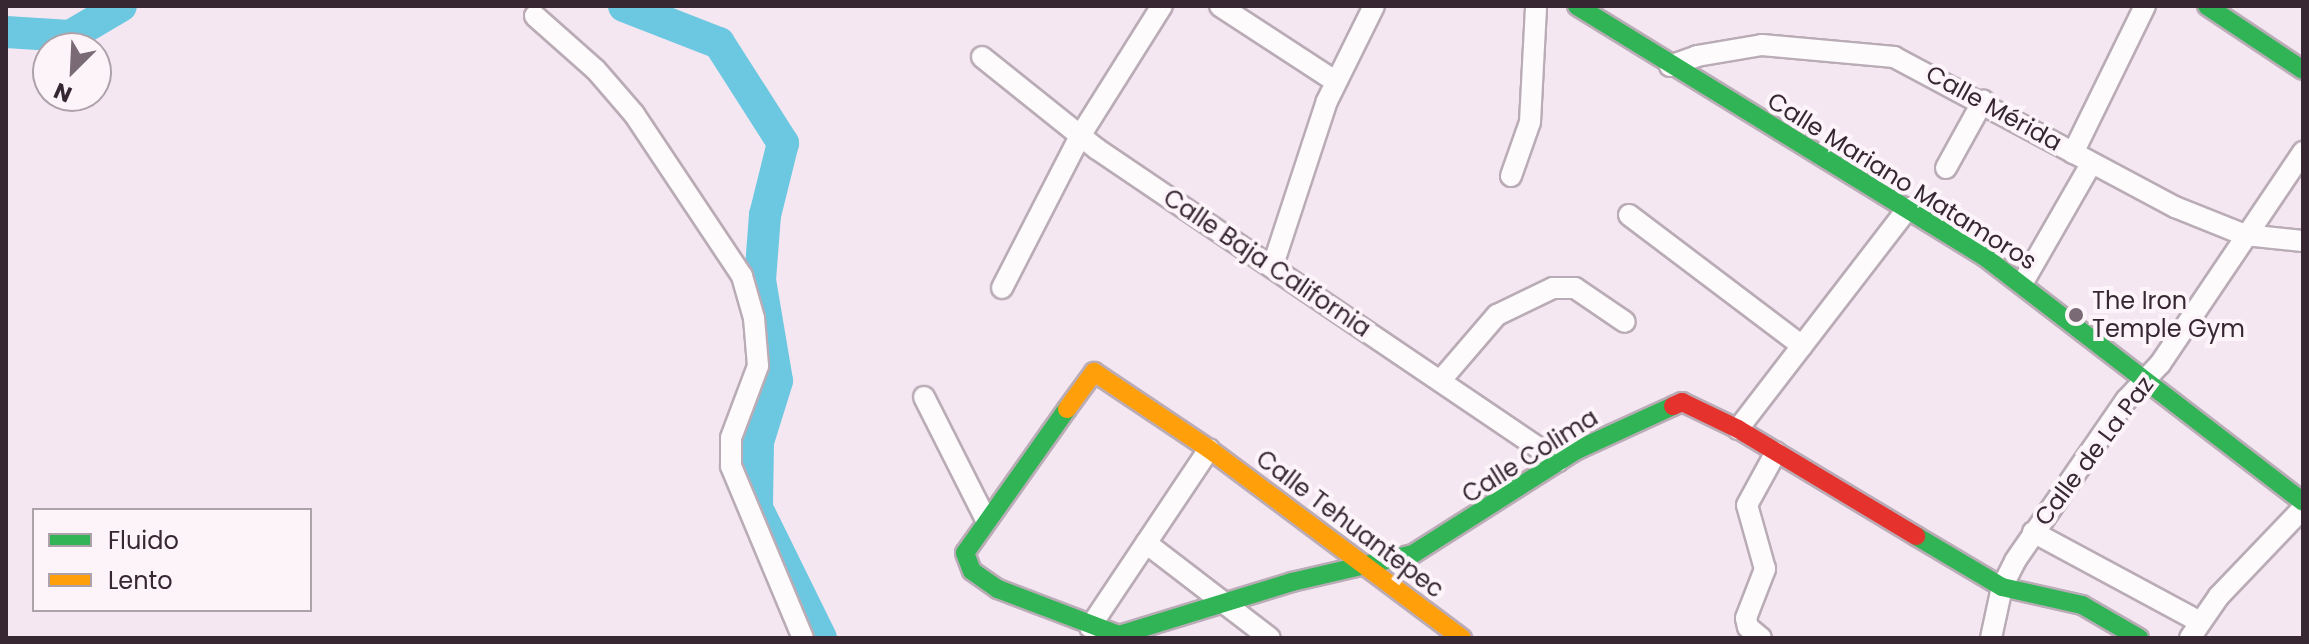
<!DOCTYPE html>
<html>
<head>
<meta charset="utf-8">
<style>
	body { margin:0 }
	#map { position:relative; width:2309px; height:644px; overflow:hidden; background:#f5e7f1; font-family:Poppins,sans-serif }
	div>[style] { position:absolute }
	.river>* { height:32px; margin:-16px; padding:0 16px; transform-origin:16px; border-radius:16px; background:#6cc8e0 }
	.roads { filter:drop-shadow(2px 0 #baacb6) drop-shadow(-2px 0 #baacb6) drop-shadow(0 2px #baacb6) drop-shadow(0 -2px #baacb6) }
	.street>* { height:20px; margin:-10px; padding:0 10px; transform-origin:10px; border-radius:10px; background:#fefbfd }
	.fast>* { height:18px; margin:-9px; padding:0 9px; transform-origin:9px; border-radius:9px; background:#30b455 }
	.slow>* { height:18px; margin:-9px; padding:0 9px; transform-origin:9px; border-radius:9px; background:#ff9f0a }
	.jam>* { height:18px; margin:-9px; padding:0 9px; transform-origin:9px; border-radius:9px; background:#e5322d }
	.dots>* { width:22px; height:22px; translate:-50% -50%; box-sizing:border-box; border:4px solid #fdf4fa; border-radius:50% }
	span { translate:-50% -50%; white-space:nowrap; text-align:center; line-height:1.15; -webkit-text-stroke:8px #fdf4fa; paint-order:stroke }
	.street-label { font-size:24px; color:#372733 }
	.poi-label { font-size:24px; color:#372733 }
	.left { translate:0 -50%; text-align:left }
	.frame { position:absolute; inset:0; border:8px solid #372733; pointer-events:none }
	.legend { position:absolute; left:32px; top:508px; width:280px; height:104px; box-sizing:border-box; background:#fdf4fa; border:2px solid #aea2aa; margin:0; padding:10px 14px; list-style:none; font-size:24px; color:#372733 }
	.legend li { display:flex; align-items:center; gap:16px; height:40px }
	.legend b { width:40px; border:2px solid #aea2aa }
	.north { position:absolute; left:32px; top:32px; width:80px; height:80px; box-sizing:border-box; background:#fdf4fa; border:2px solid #aea2aa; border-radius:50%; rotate:204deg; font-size:22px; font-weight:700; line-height:32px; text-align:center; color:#372733 }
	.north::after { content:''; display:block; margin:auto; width:28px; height:36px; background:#7a6a76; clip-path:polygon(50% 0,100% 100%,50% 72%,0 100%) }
</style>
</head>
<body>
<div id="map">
	<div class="river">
		<i style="left:624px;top:6px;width:102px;rotate:21.3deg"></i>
		<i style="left:719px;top:43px;width:119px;rotate:57.4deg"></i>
		<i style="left:783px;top:143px;width:74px;rotate:104deg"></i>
		<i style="left:765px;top:215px;width:65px;rotate:94.4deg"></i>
		<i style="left:760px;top:280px;width:102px;rotate:80.4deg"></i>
		<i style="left:777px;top:381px;width:64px;rotate:107.3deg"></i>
		<i style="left:758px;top:442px;width:66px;rotate:90.9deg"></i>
		<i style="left:757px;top:508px;width:145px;rotate:63.8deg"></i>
		<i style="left:6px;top:32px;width:64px;rotate:3.6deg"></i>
		<i style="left:70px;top:36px;width:59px;rotate:-30.5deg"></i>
	</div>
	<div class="roads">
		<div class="street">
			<i style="left:1220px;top:6px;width:137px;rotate:33.1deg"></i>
			<i style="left:535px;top:16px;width:81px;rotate:41.5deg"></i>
			<i style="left:596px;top:70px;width:58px;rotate:49.2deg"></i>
			<i style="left:634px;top:114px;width:195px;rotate:56.3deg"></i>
			<i style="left:742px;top:276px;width:44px;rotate:74.1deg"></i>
			<i style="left:754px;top:318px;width:48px;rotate:85.2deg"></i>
			<i style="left:758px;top:366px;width:77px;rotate:110.6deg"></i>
			<i style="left:731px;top:438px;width:28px;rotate:90deg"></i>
			<i style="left:731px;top:466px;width:186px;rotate:67.3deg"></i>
			<i style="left:982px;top:57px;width:147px;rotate:38.7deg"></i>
			<i style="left:1097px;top:149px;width:557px;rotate:34.09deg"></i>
			<i style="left:1670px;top:66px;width:29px;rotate:-20deg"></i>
			<i style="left:1697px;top:56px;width:66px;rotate:-9.6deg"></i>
			<i style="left:1762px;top:45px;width:133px;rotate:5.2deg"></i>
			<i style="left:1894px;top:57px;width:319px;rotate:28.1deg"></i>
			<i style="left:2175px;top:207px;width:75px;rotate:21.8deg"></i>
			<i style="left:2245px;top:235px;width:58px;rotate:5.9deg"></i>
			<i style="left:2073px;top:153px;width:164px;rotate:-63.9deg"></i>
			<i style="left:1946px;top:168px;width:77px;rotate:-61.1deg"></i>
			<i style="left:1511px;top:176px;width:57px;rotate:-70.6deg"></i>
			<i style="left:1530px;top:122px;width:116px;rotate:-87deg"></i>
			<i style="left:1629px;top:215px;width:217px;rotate:37.1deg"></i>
			<i style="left:1273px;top:265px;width:173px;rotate:-71.8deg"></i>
			<i style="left:1327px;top:101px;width:106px;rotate:-63.7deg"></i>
			<i style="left:2022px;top:284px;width:138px;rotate:-60.1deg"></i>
			<i style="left:1002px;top:288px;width:171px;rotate:-62.8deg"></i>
			<i style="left:1080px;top:136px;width:154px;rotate:-57.8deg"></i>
			<i style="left:1441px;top:380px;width:86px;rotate:-49.3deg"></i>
			<i style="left:1497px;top:315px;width:62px;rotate:-25.7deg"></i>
			<i style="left:1553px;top:288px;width:22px"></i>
			<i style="left:1575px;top:288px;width:60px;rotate:34.2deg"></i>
			<i style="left:924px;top:397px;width:136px;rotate:63.2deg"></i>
			<i style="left:1738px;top:429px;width:279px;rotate:-52.4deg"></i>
			<i style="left:2033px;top:532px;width:190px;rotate:28.3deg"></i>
			<i style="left:1146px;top:543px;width:156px;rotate:37.5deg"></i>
			<i style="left:1090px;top:627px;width:214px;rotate:-56.2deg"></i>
			<i style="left:1761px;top:638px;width:17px;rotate:-140deg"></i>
			<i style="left:1748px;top:627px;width:9px;rotate:-103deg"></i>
			<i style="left:1746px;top:618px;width:53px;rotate:-68.8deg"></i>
			<i style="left:1765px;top:569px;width:66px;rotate:-105.7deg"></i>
			<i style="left:1747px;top:505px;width:60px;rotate:-61.3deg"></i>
			<i style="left:1991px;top:638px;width:52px;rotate:-77.8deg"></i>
			<i style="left:2002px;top:587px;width:29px;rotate:-63deg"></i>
			<i style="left:2015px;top:561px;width:196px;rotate:-55.4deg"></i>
			<i style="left:2126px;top:400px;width:50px;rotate:-46.6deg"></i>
			<i style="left:2160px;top:364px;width:256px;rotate:-56deg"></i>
			<i style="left:2190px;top:638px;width:51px;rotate:-55.4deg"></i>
			<i style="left:2219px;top:596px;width:122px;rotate:-46.3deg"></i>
		</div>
		<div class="fast">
			<i style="left:1577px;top:6px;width:479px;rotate:31.6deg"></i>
			<i style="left:1985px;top:257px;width:401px;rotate:37.6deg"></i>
			<i style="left:2207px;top:6px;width:115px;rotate:33.7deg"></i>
			<i style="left:1067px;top:409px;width:176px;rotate:125.3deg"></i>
			<i style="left:965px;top:553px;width:19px;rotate:69deg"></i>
			<i style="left:972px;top:571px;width:32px;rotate:35deg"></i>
			<i style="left:998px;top:589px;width:129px;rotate:20.8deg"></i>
			<i style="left:1119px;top:635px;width:181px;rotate:-17deg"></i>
			<i style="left:1292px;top:582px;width:124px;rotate:-13deg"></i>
			<i style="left:1413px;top:554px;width:194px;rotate:-32.4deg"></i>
			<i style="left:1577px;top:450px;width:106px;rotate:-24.6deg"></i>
			<i style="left:1916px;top:536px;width:100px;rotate:30.7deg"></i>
			<i style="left:2002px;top:587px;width:82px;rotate:12.7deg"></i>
			<i style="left:2082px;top:605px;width:66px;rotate:30.1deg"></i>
		</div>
		<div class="slow">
			<i style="left:1067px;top:409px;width:46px;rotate:-53.9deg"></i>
			<i style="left:1094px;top:372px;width:138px;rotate:33.8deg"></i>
			<i style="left:1209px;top:449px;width:316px;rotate:36.8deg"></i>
		</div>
		<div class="jam">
			<i style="left:1673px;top:406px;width:10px;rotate:-24deg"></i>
			<i style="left:1682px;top:402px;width:62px;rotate:25.7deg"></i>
			<i style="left:1738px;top:429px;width:208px;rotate:31deg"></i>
		</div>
	</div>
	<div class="dots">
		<i style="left:2076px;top:315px;background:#7a6a76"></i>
	</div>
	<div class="street-label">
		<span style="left:1994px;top:108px;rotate:29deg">Calle Mérida</span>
		<span style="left:1902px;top:181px;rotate:32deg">Calle Mariano Matamoros</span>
		<span style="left:1267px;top:263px;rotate:34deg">Calle Baja California</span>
		<span style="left:2094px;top:451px;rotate:-53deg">Calle de La Paz</span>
		<span style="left:1530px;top:456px;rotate:-32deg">Calle Colima</span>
		<span style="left:1350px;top:524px;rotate:37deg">Calle Tehuantepec</span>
	</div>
	<div class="poi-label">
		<span class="left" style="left:2092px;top:315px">The Iron<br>Temple Gym</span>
	</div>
	<div class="frame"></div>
	<ul class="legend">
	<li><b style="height:10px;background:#30b455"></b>Fluido</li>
	<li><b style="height:10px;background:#ff9f0a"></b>Lento</li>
	</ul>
	<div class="north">N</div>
</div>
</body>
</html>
